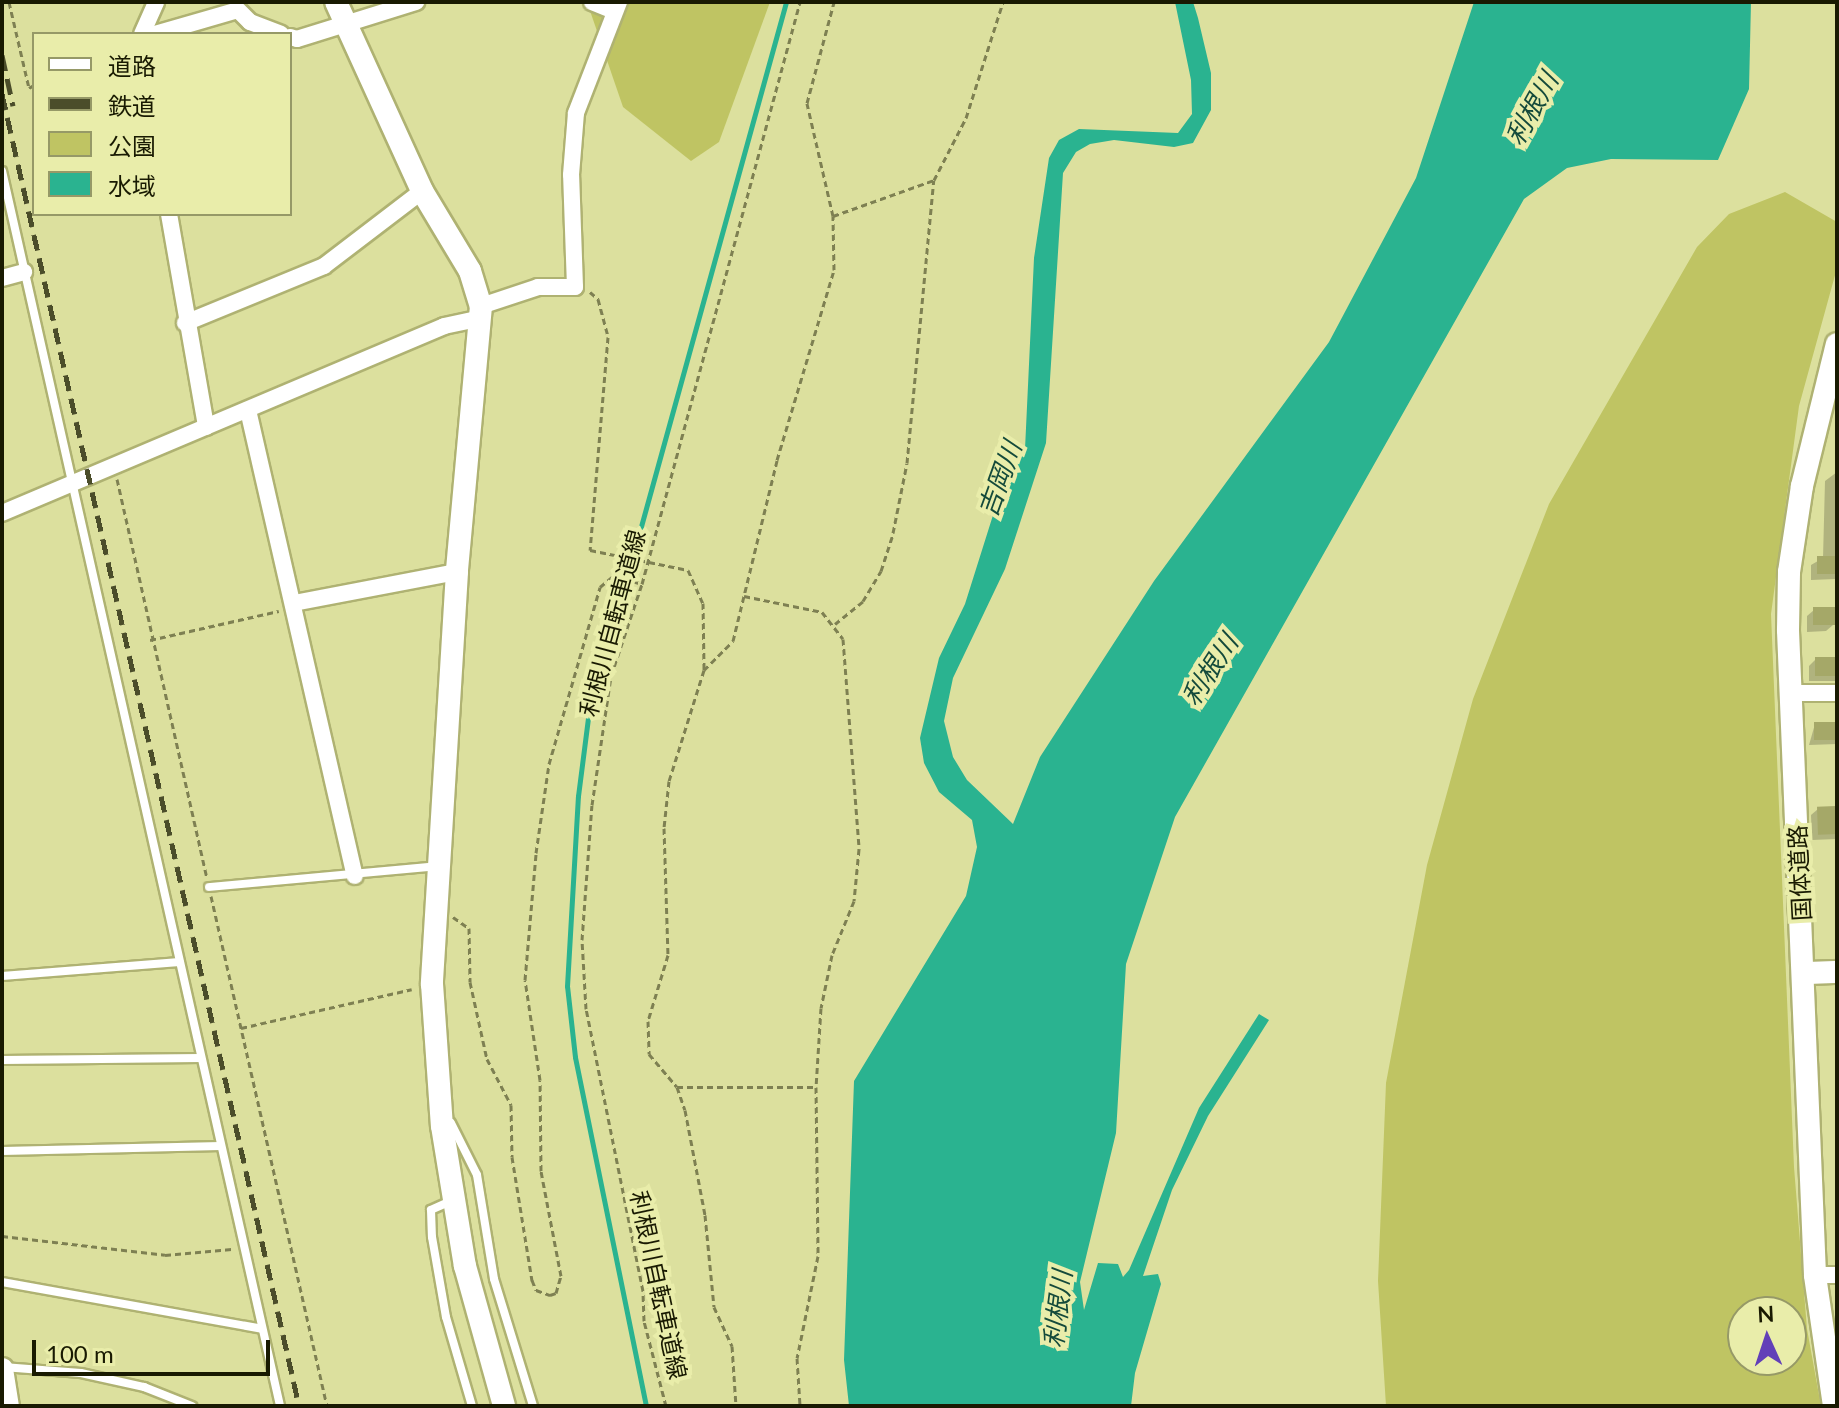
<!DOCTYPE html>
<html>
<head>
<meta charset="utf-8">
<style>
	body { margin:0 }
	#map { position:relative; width:1839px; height:1408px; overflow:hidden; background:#dce09e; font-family:Lato,"Noto Sans JP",sans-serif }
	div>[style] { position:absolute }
	.green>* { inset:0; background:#bfc463 }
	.water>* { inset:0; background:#2ab390 }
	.shadow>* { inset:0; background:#0003 }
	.stream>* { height:5px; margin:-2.5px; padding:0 2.5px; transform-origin:2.5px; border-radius:2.5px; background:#2ab390 }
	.building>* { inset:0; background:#a5a868; transform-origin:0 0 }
	.path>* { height:3px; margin-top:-1.5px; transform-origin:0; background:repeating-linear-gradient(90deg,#7e8052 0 6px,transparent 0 10px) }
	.roads { filter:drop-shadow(2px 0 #afb272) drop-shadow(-2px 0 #afb272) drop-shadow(0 2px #afb272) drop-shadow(0 -2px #afb272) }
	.lane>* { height:8px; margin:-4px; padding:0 4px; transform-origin:4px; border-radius:4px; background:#fff }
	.street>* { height:16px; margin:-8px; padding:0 8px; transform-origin:8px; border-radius:8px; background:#fff }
	.secondary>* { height:22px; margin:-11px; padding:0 11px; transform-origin:11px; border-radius:11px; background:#fff }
	.rail>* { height:5px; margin-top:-2.5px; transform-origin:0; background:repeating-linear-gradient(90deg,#4b4d2a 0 16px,transparent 0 24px) }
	span { translate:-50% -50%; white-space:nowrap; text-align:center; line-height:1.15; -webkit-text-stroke:8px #e9edaa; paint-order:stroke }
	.street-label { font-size:24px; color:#191a02 }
	.water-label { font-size:26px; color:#144a3b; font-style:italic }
	.frame { position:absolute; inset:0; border:4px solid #191a02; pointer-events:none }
	.legend { position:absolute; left:32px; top:32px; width:260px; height:184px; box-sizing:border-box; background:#e9edaa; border:2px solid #969967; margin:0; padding:10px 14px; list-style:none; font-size:24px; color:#191a02 }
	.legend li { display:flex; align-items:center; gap:16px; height:40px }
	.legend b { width:40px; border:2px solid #969967 }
	.north { position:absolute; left:1727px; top:1296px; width:80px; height:80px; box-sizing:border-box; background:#e9edaa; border:2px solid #969967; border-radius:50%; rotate:357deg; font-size:22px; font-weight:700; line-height:32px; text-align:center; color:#191a02 }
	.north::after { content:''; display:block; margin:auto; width:28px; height:36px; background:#6240b8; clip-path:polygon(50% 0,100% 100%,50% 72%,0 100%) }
	.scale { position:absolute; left:32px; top:1340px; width:238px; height:36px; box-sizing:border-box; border:4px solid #191a02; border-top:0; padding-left:10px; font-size:24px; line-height:28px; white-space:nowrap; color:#191a02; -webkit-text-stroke:6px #e9edaa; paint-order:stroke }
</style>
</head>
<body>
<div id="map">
	<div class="green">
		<i style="clip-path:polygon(587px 2px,770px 2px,719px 142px,691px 161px,623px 107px)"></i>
		<i style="clip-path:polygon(evenodd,1785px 192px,1837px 222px,1837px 268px,1799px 406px,1771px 614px,1794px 1167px,1807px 1329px,1821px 1406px,1386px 1406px,1378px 1281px,1386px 1083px,1427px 865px,1473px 699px,1549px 504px,1697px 247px,1729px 214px,1785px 192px,1743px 1312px,1791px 1312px,1791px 1360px,1743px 1360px,1743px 1312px)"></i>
	</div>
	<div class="water">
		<i style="clip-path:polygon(1175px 2px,1193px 2px,1198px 18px,1211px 73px,1211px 110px,1193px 143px,1174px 147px,1114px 140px,1090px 144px,1076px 152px,1063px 173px,1046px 443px,1005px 569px,953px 678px,944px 721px,953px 757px,967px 780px,1013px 824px,1040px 757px,1154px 581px,1329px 342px,1416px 178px,1474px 2px,1751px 2px,1749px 89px,1718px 160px,1611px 159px,1567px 168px,1524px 199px,1175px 817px,1126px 964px,1116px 1133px,1080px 1282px,1084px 1310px,1098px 1263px,1118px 1264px,1123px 1277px,1129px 1270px,1199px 1108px,1259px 1014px,1269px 1020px,1208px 1116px,1172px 1190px,1143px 1276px,1158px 1274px,1161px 1284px,1135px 1373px,1131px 1406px,849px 1406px,844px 1360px,854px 1081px,966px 896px,977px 847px,972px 820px,939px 792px,924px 763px,920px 738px,939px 658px,965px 604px,994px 512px,1025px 449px,1034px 258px,1049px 158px,1059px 140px,1079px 129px,1178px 133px,1192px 114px,1191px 80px)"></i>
	</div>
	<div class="shadow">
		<i style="clip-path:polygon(1837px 472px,1837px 597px,1836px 597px,1836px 579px,1811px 580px,1811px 565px,1823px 558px,1825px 481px)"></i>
		<i style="clip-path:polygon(1814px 610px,1833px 625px,1826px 631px,1807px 632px,1807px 616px)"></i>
		<i style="clip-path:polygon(1816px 659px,1837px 659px,1837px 681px,1809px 681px,1809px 666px)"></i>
		<i style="clip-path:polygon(1837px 723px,1837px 744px,1809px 745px,1815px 724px)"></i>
		<i style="clip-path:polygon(1818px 809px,1837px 809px,1837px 839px,1812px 840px,1811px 815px)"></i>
	</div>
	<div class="stream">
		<i style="left:646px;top:1406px;width:356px;rotate:-101.5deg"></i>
		<i style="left:575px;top:1057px;width:71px;rotate:-96.4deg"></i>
		<i style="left:567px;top:986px;width:190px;rotate:-86.7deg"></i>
		<i style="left:578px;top:796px;width:79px;rotate:-82.7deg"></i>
		<i style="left:588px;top:718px;width:743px;rotate:-74.54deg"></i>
	</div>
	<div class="building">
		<i style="left:1817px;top:556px;width:20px;height:18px"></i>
		<i style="left:1835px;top:607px;width:18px;height:22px;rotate:90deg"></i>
		<i style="left:1815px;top:657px;width:22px;height:19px"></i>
		<i style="left:1814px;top:722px;width:23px;height:18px"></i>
		<i style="left:1836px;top:806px;width:28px;height:19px;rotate:88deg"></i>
	</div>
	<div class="path">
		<i style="left:9px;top:2px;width:88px;rotate:76.9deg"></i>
		<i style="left:29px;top:88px;width:6px;rotate:-31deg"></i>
		<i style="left:833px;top:216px;width:107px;rotate:-19.6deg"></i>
		<i style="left:590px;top:292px;width:11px;rotate:41deg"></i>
		<i style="left:598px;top:299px;width:39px;rotate:75deg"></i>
		<i style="left:608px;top:337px;width:214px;rotate:94.8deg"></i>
		<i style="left:590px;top:550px;width:100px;rotate:11.5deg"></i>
		<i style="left:688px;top:570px;width:36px;rotate:66deg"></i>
		<i style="left:703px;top:603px;width:67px;rotate:89.1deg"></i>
		<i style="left:704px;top:670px;width:116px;rotate:107.5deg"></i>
		<i style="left:669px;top:781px;width:47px;rotate:96.1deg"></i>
		<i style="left:664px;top:828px;width:127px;rotate:88.2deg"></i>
		<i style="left:668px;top:955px;width:69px;rotate:106.9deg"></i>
		<i style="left:648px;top:1021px;width:33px;rotate:88deg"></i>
		<i style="left:649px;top:1054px;width:43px;rotate:49.7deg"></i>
		<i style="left:677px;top:1087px;width:24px;rotate:71deg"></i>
		<i style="left:685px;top:1110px;width:107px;rotate:79.2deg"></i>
		<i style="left:705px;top:1215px;width:92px;rotate:84.4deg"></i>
		<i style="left:714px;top:1307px;width:43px;rotate:65.2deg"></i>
		<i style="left:732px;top:1346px;width:60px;rotate:86.2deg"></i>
		<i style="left:117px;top:479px;width:408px;rotate:77.3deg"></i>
		<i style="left:744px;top:596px;width:80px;rotate:11.6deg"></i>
		<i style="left:822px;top:612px;width:34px;rotate:52deg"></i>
		<i style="left:843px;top:639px;width:211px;rotate:85.6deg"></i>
		<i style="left:859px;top:849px;width:52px;rotate:95.5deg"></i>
		<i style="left:854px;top:901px;width:58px;rotate:112.2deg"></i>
		<i style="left:832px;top:955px;width:54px;rotate:101.7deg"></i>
		<i style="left:821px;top:1008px;width:79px;rotate:93.6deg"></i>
		<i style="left:816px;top:1087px;width:169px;rotate:89.3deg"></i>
		<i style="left:818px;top:1256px;width:104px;rotate:101.6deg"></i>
		<i style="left:797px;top:1358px;width:48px;rotate:86.4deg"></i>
		<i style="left:835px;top:624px;width:36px;rotate:-39deg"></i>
		<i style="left:863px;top:601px;width:35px;rotate:-59deg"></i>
		<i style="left:881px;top:571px;width:40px;rotate:-72deg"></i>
		<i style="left:893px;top:533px;width:71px;rotate:-78.7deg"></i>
		<i style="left:907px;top:463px;width:284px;rotate:-84.6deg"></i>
		<i style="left:934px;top:180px;width:70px;rotate:-62.7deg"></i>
		<i style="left:966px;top:118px;width:122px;rotate:-72.3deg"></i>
		<i style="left:150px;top:640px;width:132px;rotate:-12.7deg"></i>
		<i style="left:704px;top:670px;width:41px;rotate:-45deg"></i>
		<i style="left:733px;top:641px;width:186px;rotate:-76.3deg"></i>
		<i style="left:777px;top:460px;width:198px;rotate:-73.3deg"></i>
		<i style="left:834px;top:270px;width:54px;rotate:-91.1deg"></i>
		<i style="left:833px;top:216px;width:116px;rotate:-103deg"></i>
		<i style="left:807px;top:103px;width:105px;rotate:-75deg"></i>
		<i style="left:211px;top:896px;width:523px;rotate:77.19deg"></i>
		<i style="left:453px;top:917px;width:19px;rotate:35deg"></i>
		<i style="left:469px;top:928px;width:54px;rotate:88.9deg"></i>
		<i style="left:470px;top:982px;width:79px;rotate:77.6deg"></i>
		<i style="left:487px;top:1059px;width:52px;rotate:62.4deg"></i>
		<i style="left:511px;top:1105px;width:52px;rotate:88.9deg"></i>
		<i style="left:512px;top:1157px;width:125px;rotate:80.8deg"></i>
		<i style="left:532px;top:1280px;width:11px;rotate:68deg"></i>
		<i style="left:536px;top:1290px;width:15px;rotate:20deg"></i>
		<i style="left:550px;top:1295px;width:6px;rotate:-18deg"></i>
		<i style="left:556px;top:1293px;width:18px;rotate:-74deg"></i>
		<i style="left:561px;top:1276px;width:107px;rotate:-100.8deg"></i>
		<i style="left:541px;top:1171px;width:91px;rotate:-90.6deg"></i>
		<i style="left:540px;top:1080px;width:101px;rotate:-98.5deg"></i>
		<i style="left:525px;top:980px;width:127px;rotate:-85deg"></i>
		<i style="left:536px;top:853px;width:90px;rotate:-81.7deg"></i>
		<i style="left:549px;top:764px;width:184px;rotate:-73.9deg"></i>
		<i style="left:600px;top:587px;width:17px;rotate:-40deg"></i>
		<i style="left:613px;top:576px;width:30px;rotate:15deg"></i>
		<i style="left:241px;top:1028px;width:175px;rotate:-12.8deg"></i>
		<i style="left:677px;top:1087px;width:139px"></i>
		<i style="left:2px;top:1236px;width:164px;rotate:6.6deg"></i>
		<i style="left:165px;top:1255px;width:67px;rotate:-5.1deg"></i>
		<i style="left:666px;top:1406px;width:88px;rotate:-104.5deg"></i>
		<i style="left:644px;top:1321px;width:30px;rotate:-92deg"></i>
		<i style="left:643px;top:1291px;width:288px;rotate:-101.4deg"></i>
		<i style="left:586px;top:1009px;width:69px;rotate:-93.3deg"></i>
		<i style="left:582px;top:940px;width:135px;rotate:-85.8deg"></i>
		<i style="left:592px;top:805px;width:130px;rotate:-81.6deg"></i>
		<i style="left:611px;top:676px;width:97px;rotate:-71.4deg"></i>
		<i style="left:642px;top:584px;width:603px;rotate:-74.81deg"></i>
	</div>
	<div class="roads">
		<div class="lane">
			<i style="left:2px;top:171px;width:1266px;rotate:77.31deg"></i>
			<i style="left:209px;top:887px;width:230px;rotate:-5.2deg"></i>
			<i style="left:2px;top:976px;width:178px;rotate:-4.5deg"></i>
			<i style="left:2px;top:1060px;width:199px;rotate:-0.6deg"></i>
			<i style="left:446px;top:1125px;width:5px;rotate:-22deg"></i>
			<i style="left:451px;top:1123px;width:58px;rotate:63.4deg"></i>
			<i style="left:477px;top:1175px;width:105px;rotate:80.7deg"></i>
			<i style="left:494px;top:1279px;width:133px;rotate:72.9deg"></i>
			<i style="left:2px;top:1151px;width:219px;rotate:-1.3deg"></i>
			<i style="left:451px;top:1201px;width:22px;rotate:156deg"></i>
			<i style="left:431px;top:1210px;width:27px;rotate:88deg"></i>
			<i style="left:432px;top:1237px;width:81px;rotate:80.1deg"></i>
			<i style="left:446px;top:1317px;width:93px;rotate:73.7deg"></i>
			<i style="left:2px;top:1282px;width:264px;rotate:10.2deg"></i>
			<i style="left:3px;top:1367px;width:78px;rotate:4.4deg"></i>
			<i style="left:81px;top:1373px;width:65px;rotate:12.5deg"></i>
			<i style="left:144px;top:1387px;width:52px;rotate:21.6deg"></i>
		</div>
		<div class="street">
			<i style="left:592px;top:2px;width:24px;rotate:22deg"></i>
			<i style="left:142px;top:34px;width:35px;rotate:-66deg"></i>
			<i style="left:155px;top:34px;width:86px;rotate:-16.1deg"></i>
			<i style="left:238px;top:10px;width:17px;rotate:45deg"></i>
			<i style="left:250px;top:22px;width:33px;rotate:21deg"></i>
			<i style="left:290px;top:37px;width:7px;rotate:16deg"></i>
			<i style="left:297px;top:39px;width:125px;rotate:-17.3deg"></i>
			<i style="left:169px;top:214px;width:216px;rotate:80.1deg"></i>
			<i style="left:2px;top:278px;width:23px;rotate:-15deg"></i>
			<i style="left:481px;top:306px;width:60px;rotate:-18.4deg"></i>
			<i style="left:538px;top:287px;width:37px"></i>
			<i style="left:575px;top:287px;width:112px;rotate:-92deg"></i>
			<i style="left:571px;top:175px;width:62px;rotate:-85.4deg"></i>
			<i style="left:576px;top:113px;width:119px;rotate:-68.8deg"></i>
			<i style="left:185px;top:323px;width:150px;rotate:-22.3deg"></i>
			<i style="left:324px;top:266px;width:123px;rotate:-37.4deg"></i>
			<i style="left:248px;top:410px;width:478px;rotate:77.1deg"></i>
			<i style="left:2px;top:513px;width:480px;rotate:-22.9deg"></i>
			<i style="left:444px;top:326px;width:38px;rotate:-12deg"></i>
			<i style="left:294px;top:603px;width:166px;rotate:-10.8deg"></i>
			<i style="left:1788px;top:693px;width:49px"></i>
			<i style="left:1815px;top:1275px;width:22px"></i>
		</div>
		<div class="secondary">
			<i style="left:336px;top:2px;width:208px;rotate:65.5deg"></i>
			<i style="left:422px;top:191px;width:93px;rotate:59deg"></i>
			<i style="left:470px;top:271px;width:37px;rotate:73deg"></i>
			<i style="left:481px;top:306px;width:267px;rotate:95.2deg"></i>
			<i style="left:457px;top:572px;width:413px;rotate:93.5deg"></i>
			<i style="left:432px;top:984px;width:142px;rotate:86deg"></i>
			<i style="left:442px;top:1126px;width:142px;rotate:80.7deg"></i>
			<i style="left:465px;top:1266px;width:145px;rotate:74.4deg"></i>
			<i style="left:1805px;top:973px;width:32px;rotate:-2deg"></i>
			<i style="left:2px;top:1369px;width:37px;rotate:81deg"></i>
			<i style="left:1834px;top:1406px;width:132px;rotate:-98.3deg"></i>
			<i style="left:1815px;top:1275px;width:646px;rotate:-92.4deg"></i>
			<i style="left:1788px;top:630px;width:58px;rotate:-89deg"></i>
			<i style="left:1789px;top:572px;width:87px;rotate:-81.4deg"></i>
			<i style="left:1802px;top:486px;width:146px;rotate:-76.2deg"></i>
		</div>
	</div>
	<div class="rail">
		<i style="left:2px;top:55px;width:52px;rotate:77.8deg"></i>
		<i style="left:2px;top:94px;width:1345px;rotate:77.24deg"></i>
	</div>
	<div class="street-label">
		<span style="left:612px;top:623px;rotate:-75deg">利根川自転車道線</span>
		<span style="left:1799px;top:873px;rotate:-93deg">国体道路</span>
		<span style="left:659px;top:1285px;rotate:78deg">利根川自転車道線</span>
	</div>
	<div class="water-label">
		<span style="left:1532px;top:109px;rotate:-61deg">利根川</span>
		<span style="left:1000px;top:479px;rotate:-70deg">吉岡川</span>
		<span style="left:1210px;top:670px;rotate:-57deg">利根川</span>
		<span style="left:1058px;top:1309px;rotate:-83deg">利根川</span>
	</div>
	<div class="frame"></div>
	<ul class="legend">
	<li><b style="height:10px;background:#fff"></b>道路</li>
	<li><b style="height:10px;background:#4b4d2a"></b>鉄道</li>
	<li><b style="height:22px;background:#bfc463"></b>公園</li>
	<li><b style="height:22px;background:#2ab390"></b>水域</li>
	</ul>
	<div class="north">N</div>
	<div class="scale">100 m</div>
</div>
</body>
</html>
